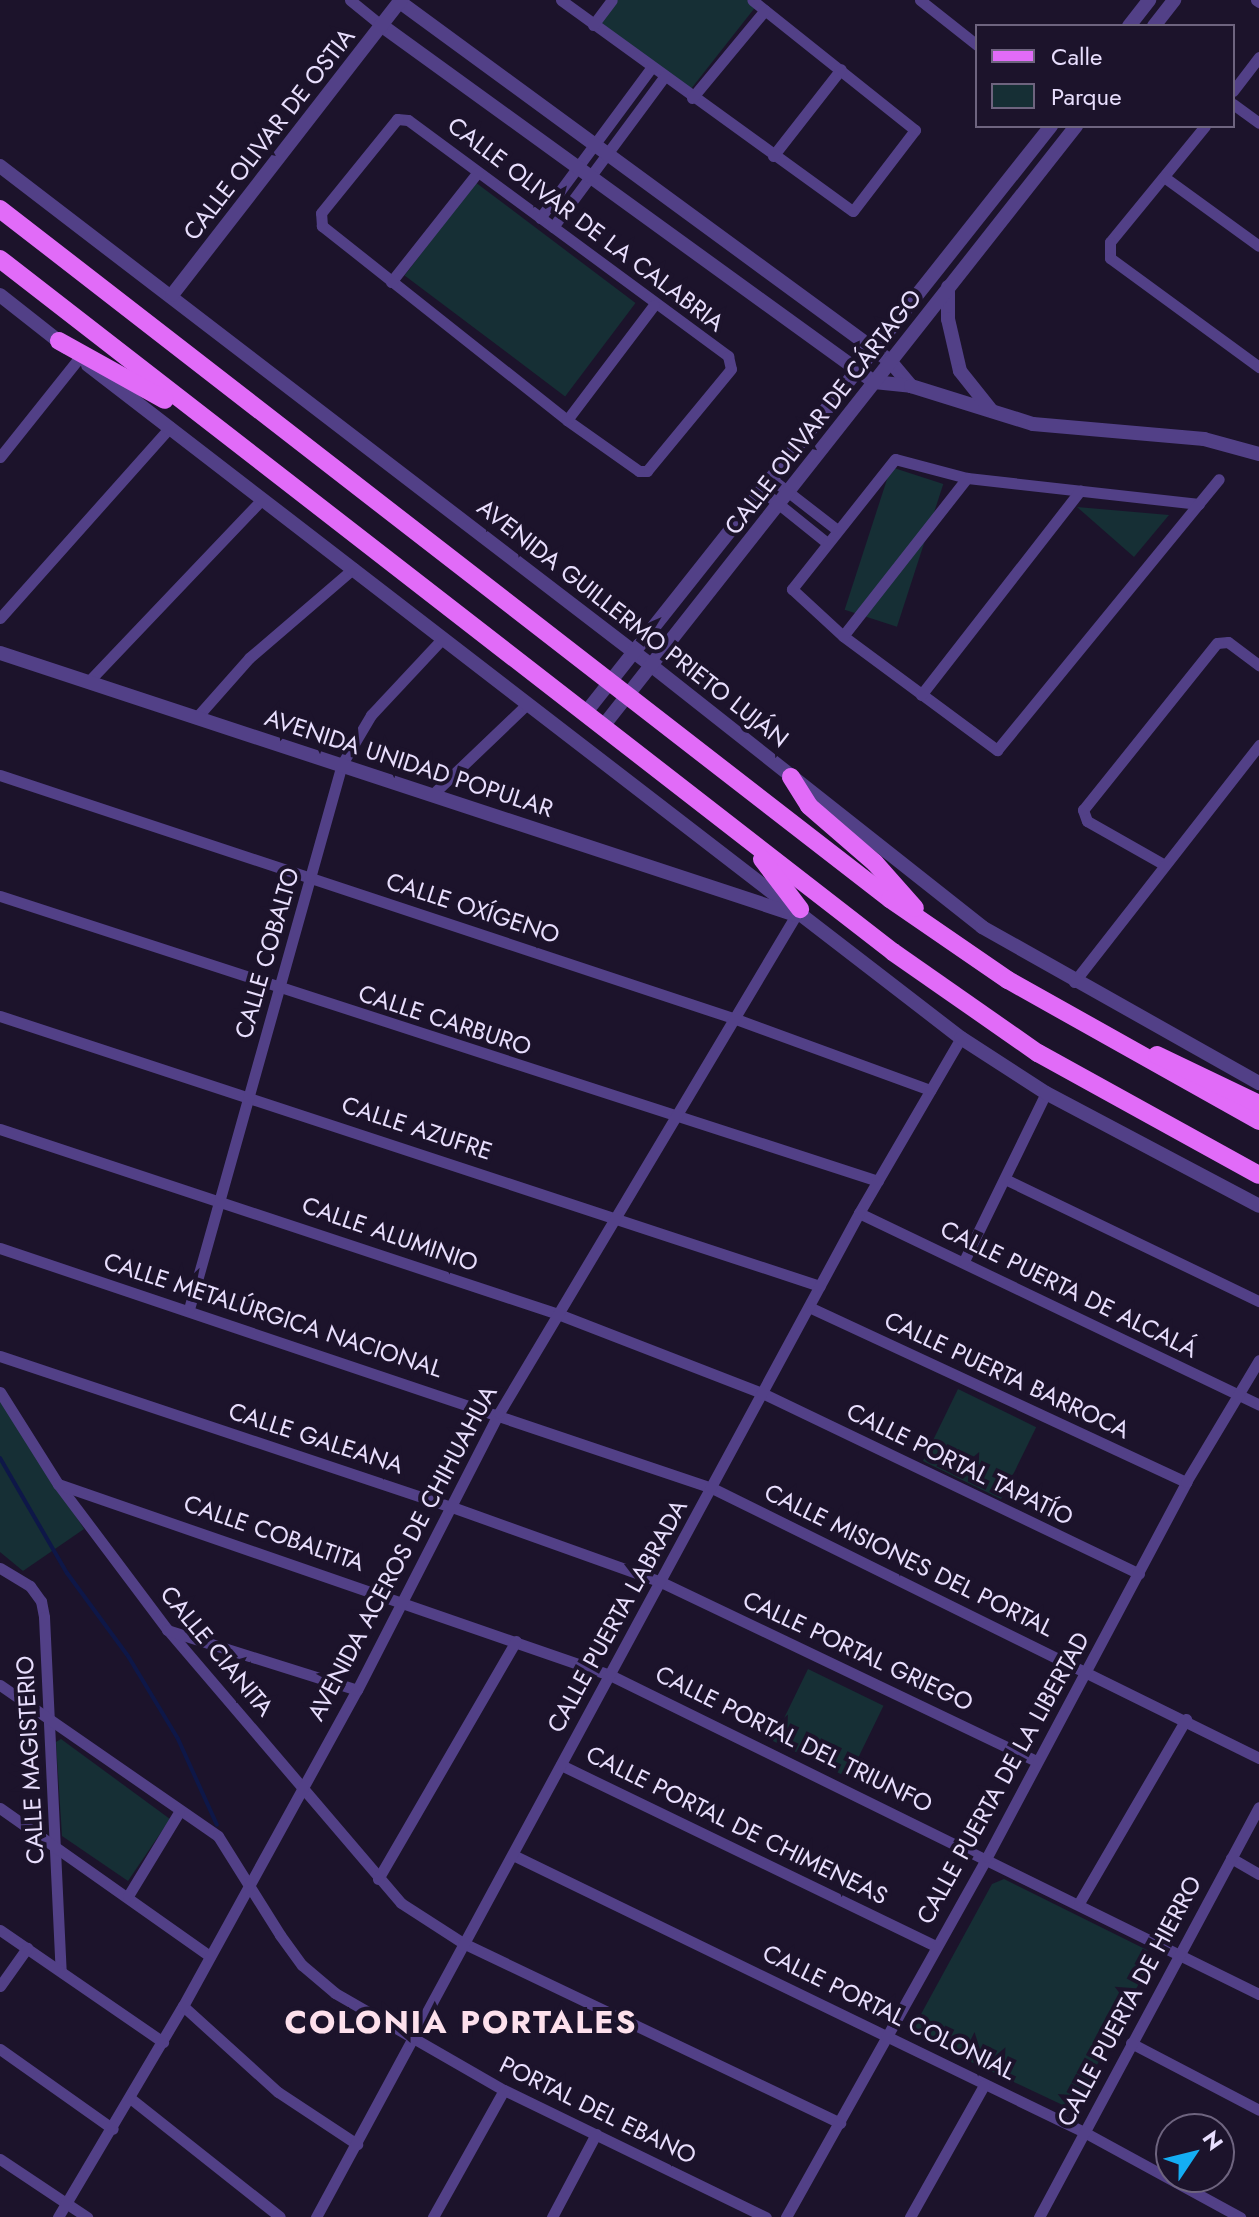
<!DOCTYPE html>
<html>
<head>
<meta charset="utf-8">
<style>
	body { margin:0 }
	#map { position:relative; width:1259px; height:2217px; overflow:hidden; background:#1c132b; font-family:Jost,sans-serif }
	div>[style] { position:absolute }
	.green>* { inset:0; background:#162f35; transform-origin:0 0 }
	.stream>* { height:4px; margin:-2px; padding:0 2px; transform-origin:2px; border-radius:2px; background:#0e1748 }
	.minor>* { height:11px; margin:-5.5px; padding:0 5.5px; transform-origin:5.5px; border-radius:5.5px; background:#524087 }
	.tertiary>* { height:14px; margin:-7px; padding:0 7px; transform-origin:7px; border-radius:7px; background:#524087 }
	.primary>* { height:18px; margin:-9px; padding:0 9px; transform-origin:9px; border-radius:9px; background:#e16bf8 }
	span { translate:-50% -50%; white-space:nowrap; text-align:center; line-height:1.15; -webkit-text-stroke:8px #1c132b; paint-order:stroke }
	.street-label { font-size:24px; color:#e8defd }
	.district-label { font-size:32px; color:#fde0ec; font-weight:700; letter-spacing:2px }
	.legend { position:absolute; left:975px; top:24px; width:260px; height:104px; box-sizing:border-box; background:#1c132b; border:2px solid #6e647f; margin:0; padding:10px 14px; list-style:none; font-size:24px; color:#e8defd }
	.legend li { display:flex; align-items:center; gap:16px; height:40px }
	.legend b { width:40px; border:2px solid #6e647f }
	.north { position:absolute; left:1155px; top:2113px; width:80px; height:80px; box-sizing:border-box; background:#1c132b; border:2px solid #6e647f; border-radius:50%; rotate:55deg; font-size:22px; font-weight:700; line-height:32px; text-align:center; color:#e8defd }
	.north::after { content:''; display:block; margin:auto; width:28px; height:36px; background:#14adf3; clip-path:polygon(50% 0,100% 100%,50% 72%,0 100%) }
</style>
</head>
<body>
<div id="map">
	<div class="green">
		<i style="clip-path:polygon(612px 0,751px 0,757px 5px,687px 94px,593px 25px)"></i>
		<i style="left:475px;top:182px;width:201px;height:117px;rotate:37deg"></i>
		<i style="left:891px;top:467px;width:55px;height:150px;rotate:18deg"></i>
		<i style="clip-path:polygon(1077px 507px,1169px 515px,1134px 557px)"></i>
		<i style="left:958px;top:1389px;width:87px;height:80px;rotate:26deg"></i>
		<i style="clip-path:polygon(0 1395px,84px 1529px,23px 1571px,0 1552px)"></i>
		<i style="left:808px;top:1669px;width:84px;height:80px;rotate:26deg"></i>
		<i style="clip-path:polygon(61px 1739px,170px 1819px,128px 1881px,62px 1836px,56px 1742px)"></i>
		<i style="clip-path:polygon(1004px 1879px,1147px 1950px,1152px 1958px,1076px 2106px,1069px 2108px,918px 2037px,914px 2027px,992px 1884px)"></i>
	</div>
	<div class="stream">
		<i style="left:0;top:1458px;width:133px;rotate:59.8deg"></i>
		<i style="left:67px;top:1573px;width:103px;rotate:53.7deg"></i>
		<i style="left:128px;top:1656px;width:97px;rotate:58.9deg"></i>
		<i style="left:178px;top:1739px;width:94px;rotate:65.6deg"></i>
	</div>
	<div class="minor">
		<i style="left:350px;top:0;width:40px;rotate:39deg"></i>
		<i style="left:561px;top:0;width:360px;rotate:35.9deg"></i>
		<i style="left:853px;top:211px;width:102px;rotate:-52.6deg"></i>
		<i style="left:915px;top:130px;width:208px;rotate:-141.4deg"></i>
		<i style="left:920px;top:0;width:73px;rotate:38.3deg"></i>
		<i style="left:1256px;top:0;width:4px;rotate:34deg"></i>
		<i style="left:593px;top:25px;width:31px;rotate:-53deg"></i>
		<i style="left:1233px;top:91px;width:43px;rotate:-52.6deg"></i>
		<i style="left:692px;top:98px;width:114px;rotate:-50.3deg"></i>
		<i style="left:1233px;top:104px;width:32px;rotate:36deg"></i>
		<i style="left:397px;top:119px;width:11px;rotate:5deg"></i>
		<i style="left:408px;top:120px;width:398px;rotate:36.4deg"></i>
		<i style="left:728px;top:356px;width:13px;rotate:77deg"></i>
		<i style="left:731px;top:369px;width:132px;rotate:129.5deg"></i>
		<i style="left:647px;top:471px;width:8px;rotate:180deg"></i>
		<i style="left:639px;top:471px;width:88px;rotate:-144.7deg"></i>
		<i style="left:567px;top:420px;width:313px;rotate:-141.6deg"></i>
		<i style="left:322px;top:226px;width:13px;rotate:-94deg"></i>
		<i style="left:321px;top:213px;width:121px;rotate:-51deg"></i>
		<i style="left:1205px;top:126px;width:150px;rotate:129.3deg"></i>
		<i style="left:1110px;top:242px;width:16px;rotate:90deg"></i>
		<i style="left:1110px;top:258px;width:185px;rotate:36.2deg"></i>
		<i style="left:773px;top:156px;width:110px;rotate:-52deg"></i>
		<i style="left:1164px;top:177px;width:117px;rotate:36deg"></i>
		<i style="left:540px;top:218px;width:187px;rotate:-53.5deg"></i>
		<i style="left:553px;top:227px;width:187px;rotate:-53.5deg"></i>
		<i style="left:391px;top:282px;width:140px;rotate:-51.7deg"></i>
		<i style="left:567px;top:420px;width:144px;rotate:-52.9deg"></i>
		<i style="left:0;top:457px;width:127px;rotate:-51.4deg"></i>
		<i style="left:769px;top:477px;width:85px;rotate:37.8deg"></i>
		<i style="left:760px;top:489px;width:85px;rotate:38.8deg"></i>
		<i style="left:1199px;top:504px;width:233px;rotate:-173.6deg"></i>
		<i style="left:967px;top:478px;width:74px;rotate:-165.2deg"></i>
		<i style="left:895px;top:459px;width:166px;rotate:128.4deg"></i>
		<i style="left:792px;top:589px;width:69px;rotate:42.7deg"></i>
		<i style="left:843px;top:636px;width:192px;rotate:36.5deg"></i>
		<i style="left:997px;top:750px;width:350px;rotate:-50.7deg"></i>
		<i style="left:0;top:618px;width:256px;rotate:-48.3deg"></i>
		<i style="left:843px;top:636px;width:201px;rotate:-51.9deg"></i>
		<i style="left:88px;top:682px;width:253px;rotate:-46.4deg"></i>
		<i style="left:921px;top:695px;width:259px;rotate:-52.1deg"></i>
		<i style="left:196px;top:718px;width:80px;rotate:-48.5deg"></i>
		<i style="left:249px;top:658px;width:138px;rotate:-40.6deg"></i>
		<i style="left:0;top:775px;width:775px;rotate:18.34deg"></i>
		<i style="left:736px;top:1019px;width:207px;rotate:20.1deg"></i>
		<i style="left:434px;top:793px;width:129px;rotate:-43.7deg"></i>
		<i style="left:1163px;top:864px;width:87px;rotate:-150.5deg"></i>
		<i style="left:1087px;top:821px;width:12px;rotate:-110deg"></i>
		<i style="left:1083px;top:810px;width:214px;rotate:-51.3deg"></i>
		<i style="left:1217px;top:643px;width:11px;rotate:-5deg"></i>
		<i style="left:1228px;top:642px;width:39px;rotate:37deg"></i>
		<i style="left:0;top:896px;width:923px;rotate:17.98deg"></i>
		<i style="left:1074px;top:982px;width:301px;rotate:-52deg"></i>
		<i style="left:0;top:1016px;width:863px;rotate:18.23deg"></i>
		<i style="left:0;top:1129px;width:588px;rotate:18.34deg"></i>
		<i style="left:558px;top:1314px;width:219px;rotate:21.2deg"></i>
		<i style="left:762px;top:1393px;width:418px;rotate:25.6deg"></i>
		<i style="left:1005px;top:1179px;width:282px;rotate:25.7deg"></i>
		<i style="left:859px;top:1213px;width:444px;rotate:25.6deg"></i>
		<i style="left:0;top:1248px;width:751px;rotate:18.63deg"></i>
		<i style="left:712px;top:1488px;width:610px;rotate:26.27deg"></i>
		<i style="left:964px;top:1261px;width:187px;rotate:-64deg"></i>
		<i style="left:809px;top:1307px;width:416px;rotate:24.9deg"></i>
		<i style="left:189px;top:1309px;width:566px;rotate:-74.32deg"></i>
		<i style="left:342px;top:764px;width:57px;rotate:-59.4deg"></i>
		<i style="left:371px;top:715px;width:105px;rotate:-46.9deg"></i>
		<i style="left:0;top:1356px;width:477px;rotate:18.5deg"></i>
		<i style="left:452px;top:1507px;width:222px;rotate:19.7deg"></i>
		<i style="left:661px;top:1582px;width:414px;rotate:25.5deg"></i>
		<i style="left:0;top:1392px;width:109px;rotate:57.8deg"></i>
		<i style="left:58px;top:1484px;width:181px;rotate:53.1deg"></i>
		<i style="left:167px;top:1629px;width:360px;rotate:49.5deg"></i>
		<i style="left:401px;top:1903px;width:74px;rotate:32.8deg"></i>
		<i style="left:463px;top:1943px;width:418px;rotate:25.5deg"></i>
		<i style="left:58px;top:1484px;width:584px;rotate:19.09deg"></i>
		<i style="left:610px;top:1675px;width:723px;rotate:26.18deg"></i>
		<i style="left:0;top:1568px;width:35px;rotate:31deg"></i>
		<i style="left:30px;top:1586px;width:19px;rotate:54deg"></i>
		<i style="left:41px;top:1601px;width:16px;rotate:79deg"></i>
		<i style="left:44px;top:1617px;width:354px;rotate:87.3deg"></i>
		<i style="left:167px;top:1630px;width:199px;rotate:17.5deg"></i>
		<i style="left:0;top:1685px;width:265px;rotate:34.7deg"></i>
		<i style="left:218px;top:1836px;width:117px;rotate:57.9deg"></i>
		<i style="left:280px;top:1935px;width:37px;rotate:54deg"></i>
		<i style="left:302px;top:1965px;width:43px;rotate:40.3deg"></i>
		<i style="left:335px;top:1993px;width:195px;rotate:29.9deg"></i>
		<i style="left:504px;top:2090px;width:291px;rotate:25.9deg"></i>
		<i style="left:561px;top:1765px;width:416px;rotate:25.8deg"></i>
		<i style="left:0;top:1808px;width:257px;rotate:35.2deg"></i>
		<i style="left:513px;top:1855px;width:635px;rotate:25.88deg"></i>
		<i style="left:1084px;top:2132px;width:178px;rotate:28.6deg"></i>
		<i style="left:1231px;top:1858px;width:32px;rotate:30deg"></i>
		<i style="left:378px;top:1879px;width:275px;rotate:-59.9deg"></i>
		<i style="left:128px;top:1896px;width:98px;rotate:-58.7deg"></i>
		<i style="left:1079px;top:1903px;width:213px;rotate:-59.8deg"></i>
		<i style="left:0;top:1930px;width:198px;rotate:34.5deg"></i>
		<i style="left:0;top:1986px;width:47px;rotate:-54.6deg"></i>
		<i style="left:183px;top:2006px;width:128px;rotate:42.2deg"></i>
		<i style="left:278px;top:2092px;width:95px;rotate:33.4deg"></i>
		<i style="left:1131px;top:2043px;width:144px;rotate:27.6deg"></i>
		<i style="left:0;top:2049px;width:138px;rotate:35.3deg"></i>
		<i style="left:130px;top:2098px;width:191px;rotate:38.4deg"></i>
		<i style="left:0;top:2159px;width:105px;rotate:33.7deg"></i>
		<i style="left:58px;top:2217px;width:245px;rotate:-59.4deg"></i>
		<i style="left:183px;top:2006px;width:361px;rotate:-61.2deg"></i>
		<i style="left:357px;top:1690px;width:311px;rotate:-62.9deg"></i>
		<i style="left:499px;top:1413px;width:580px;rotate:-59.19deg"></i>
		<i style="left:316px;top:2217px;width:1141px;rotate:-61.59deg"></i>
		<i style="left:859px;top:1213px;width:203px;rotate:-59.8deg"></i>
		<i style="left:433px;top:2217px;width:145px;rotate:-60.8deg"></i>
		<i style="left:552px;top:2217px;width:94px;rotate:-62.1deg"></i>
		<i style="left:786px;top:2217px;width:412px;rotate:-60.8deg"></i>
		<i style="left:987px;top:1857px;width:425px;rotate:-62deg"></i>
		<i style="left:1186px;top:1482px;width:142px;rotate:-59.1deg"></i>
		<i style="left:910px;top:2217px;width:151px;rotate:-60.7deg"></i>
		<i style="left:1039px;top:2217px;width:465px;rotate:-61.8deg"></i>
	</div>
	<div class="tertiary">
		<i style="left:400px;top:2px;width:607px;rotate:36.23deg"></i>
		<i style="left:890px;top:361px;width:33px;rotate:50deg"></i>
		<i style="left:381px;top:25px;width:609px;rotate:35.91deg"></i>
		<i style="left:874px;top:382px;width:37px;rotate:6deg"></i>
		<i style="left:911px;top:386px;width:128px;rotate:17.3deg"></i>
		<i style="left:1033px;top:424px;width:172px;rotate:5deg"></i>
		<i style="left:1204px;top:439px;width:57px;rotate:15.3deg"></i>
		<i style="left:1129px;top:26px;width:33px;rotate:-52deg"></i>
		<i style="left:1154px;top:26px;width:33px;rotate:-52deg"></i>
		<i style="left:0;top:166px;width:822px;rotate:37.48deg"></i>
		<i style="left:652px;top:666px;width:421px;rotate:38.3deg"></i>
		<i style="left:982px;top:927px;width:318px;rotate:29.4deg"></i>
		<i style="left:948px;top:287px;width:32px;rotate:90deg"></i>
		<i style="left:948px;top:319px;width:53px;rotate:77deg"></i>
		<i style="left:960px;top:371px;width:50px;rotate:51.5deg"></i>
		<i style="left:0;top:295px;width:84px;rotate:38.2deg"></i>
		<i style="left:172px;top:295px;width:373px;rotate:-52.2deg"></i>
		<i style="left:88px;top:365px;width:1102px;rotate:37.63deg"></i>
		<i style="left:961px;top:1038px;width:101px;rotate:32.9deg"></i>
		<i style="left:1046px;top:1093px;width:241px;rotate:27.9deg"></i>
		<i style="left:0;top:653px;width:838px;rotate:18.22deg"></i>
		<i style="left:796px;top:915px;width:7px;rotate:-56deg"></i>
		<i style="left:587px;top:711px;width:747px;rotate:-51.58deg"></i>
		<i style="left:604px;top:725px;width:763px;rotate:-51.76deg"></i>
	</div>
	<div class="primary">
		<i style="left:0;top:209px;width:1126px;rotate:37.79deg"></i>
		<i style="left:890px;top:899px;width:143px;rotate:34.5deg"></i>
		<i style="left:1008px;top:980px;width:288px;rotate:29.3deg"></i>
		<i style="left:0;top:259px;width:1130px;rotate:37.81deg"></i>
		<i style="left:893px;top:952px;width:177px;rotate:34.9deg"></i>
		<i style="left:1038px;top:1053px;width:252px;rotate:28.9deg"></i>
		<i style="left:59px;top:341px;width:121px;rotate:29.1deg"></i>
		<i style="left:791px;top:777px;width:34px;rotate:58deg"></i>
		<i style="left:809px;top:806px;width:87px;rotate:40.8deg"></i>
		<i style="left:875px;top:863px;width:60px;rotate:48.4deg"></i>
		<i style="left:762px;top:859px;width:63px;rotate:52.8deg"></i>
		<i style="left:1157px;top:1055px;width:113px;rotate:25.7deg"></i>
	</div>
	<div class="street-label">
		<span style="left:269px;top:134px;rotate:-52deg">CALLE OLIVAR DE OSTIA</span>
		<span style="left:586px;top:224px;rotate:37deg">CALLE OLIVAR DE LA CALABRIA</span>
		<span style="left:823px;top:412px;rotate:-52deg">CALLE OLIVAR DE CÁRTAGO</span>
		<span style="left:633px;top:623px;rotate:38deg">AVENIDA GUILLERMO PRIETO LUJÁN</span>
		<span style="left:409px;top:763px;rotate:18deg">AVENIDA UNIDAD POPULAR</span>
		<span style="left:473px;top:908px;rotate:18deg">CALLE OXÍGENO</span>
		<span style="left:267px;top:953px;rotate:-74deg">CALLE COBALTO</span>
		<span style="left:445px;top:1020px;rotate:18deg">CALLE CARBURO</span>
		<span style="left:417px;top:1128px;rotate:18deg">CALLE AZUFRE</span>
		<span style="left:390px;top:1234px;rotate:19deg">CALLE ALUMINIO</span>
		<span style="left:1069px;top:1289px;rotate:26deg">CALLE PUERTA DE ALCALÁ</span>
		<span style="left:273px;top:1315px;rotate:18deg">CALLE METALÚRGICA NACIONAL</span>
		<span style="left:1007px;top:1375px;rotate:25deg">CALLE PUERTA BARROCA</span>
		<span style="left:316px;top:1438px;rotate:18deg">CALLE GALEANA</span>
		<span style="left:960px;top:1464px;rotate:26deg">CALLE PORTAL TAPATÍO</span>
		<span style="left:274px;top:1533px;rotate:19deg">CALLE COBALTITA</span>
		<span style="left:402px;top:1553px;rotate:-62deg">AVENIDA ACEROS DE CHIHUAHUA</span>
		<span style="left:909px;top:1560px;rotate:26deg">CALLE MISIONES DEL PORTAL</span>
		<span style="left:617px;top:1616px;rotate:-61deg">CALLE PUERTA LABRADA</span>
		<span style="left:217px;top:1651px;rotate:50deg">CALLE CIANITA</span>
		<span style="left:858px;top:1651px;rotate:25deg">CALLE PORTAL GRIEGO</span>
		<span style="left:794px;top:1739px;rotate:26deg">CALLE PORTAL DEL TRIUNFO</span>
		<span style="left:30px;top:1760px;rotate:-93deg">CALLE MAGISTERIO</span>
		<span style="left:1003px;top:1778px;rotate:-61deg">CALLE PUERTA DE LA LIBERTAD</span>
		<span style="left:737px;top:1825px;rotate:26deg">CALLE PORTAL DE CHIMENEAS</span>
		<span style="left:1129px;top:2001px;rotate:-62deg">CALLE PUERTA DE HIERRO</span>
		<span style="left:889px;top:2012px;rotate:26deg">CALLE PORTAL COLONIAL</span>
		<span style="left:598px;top:2110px;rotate:26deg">PORTAL DEL EBANO</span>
	</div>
	<div class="district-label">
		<span style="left:461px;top:2022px">COLONIA PORTALES</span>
	</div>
	<ul class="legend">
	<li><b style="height:10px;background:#e16bf8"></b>Calle</li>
	<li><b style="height:22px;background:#162f35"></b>Parque</li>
	</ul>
	<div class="north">N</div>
</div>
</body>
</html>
